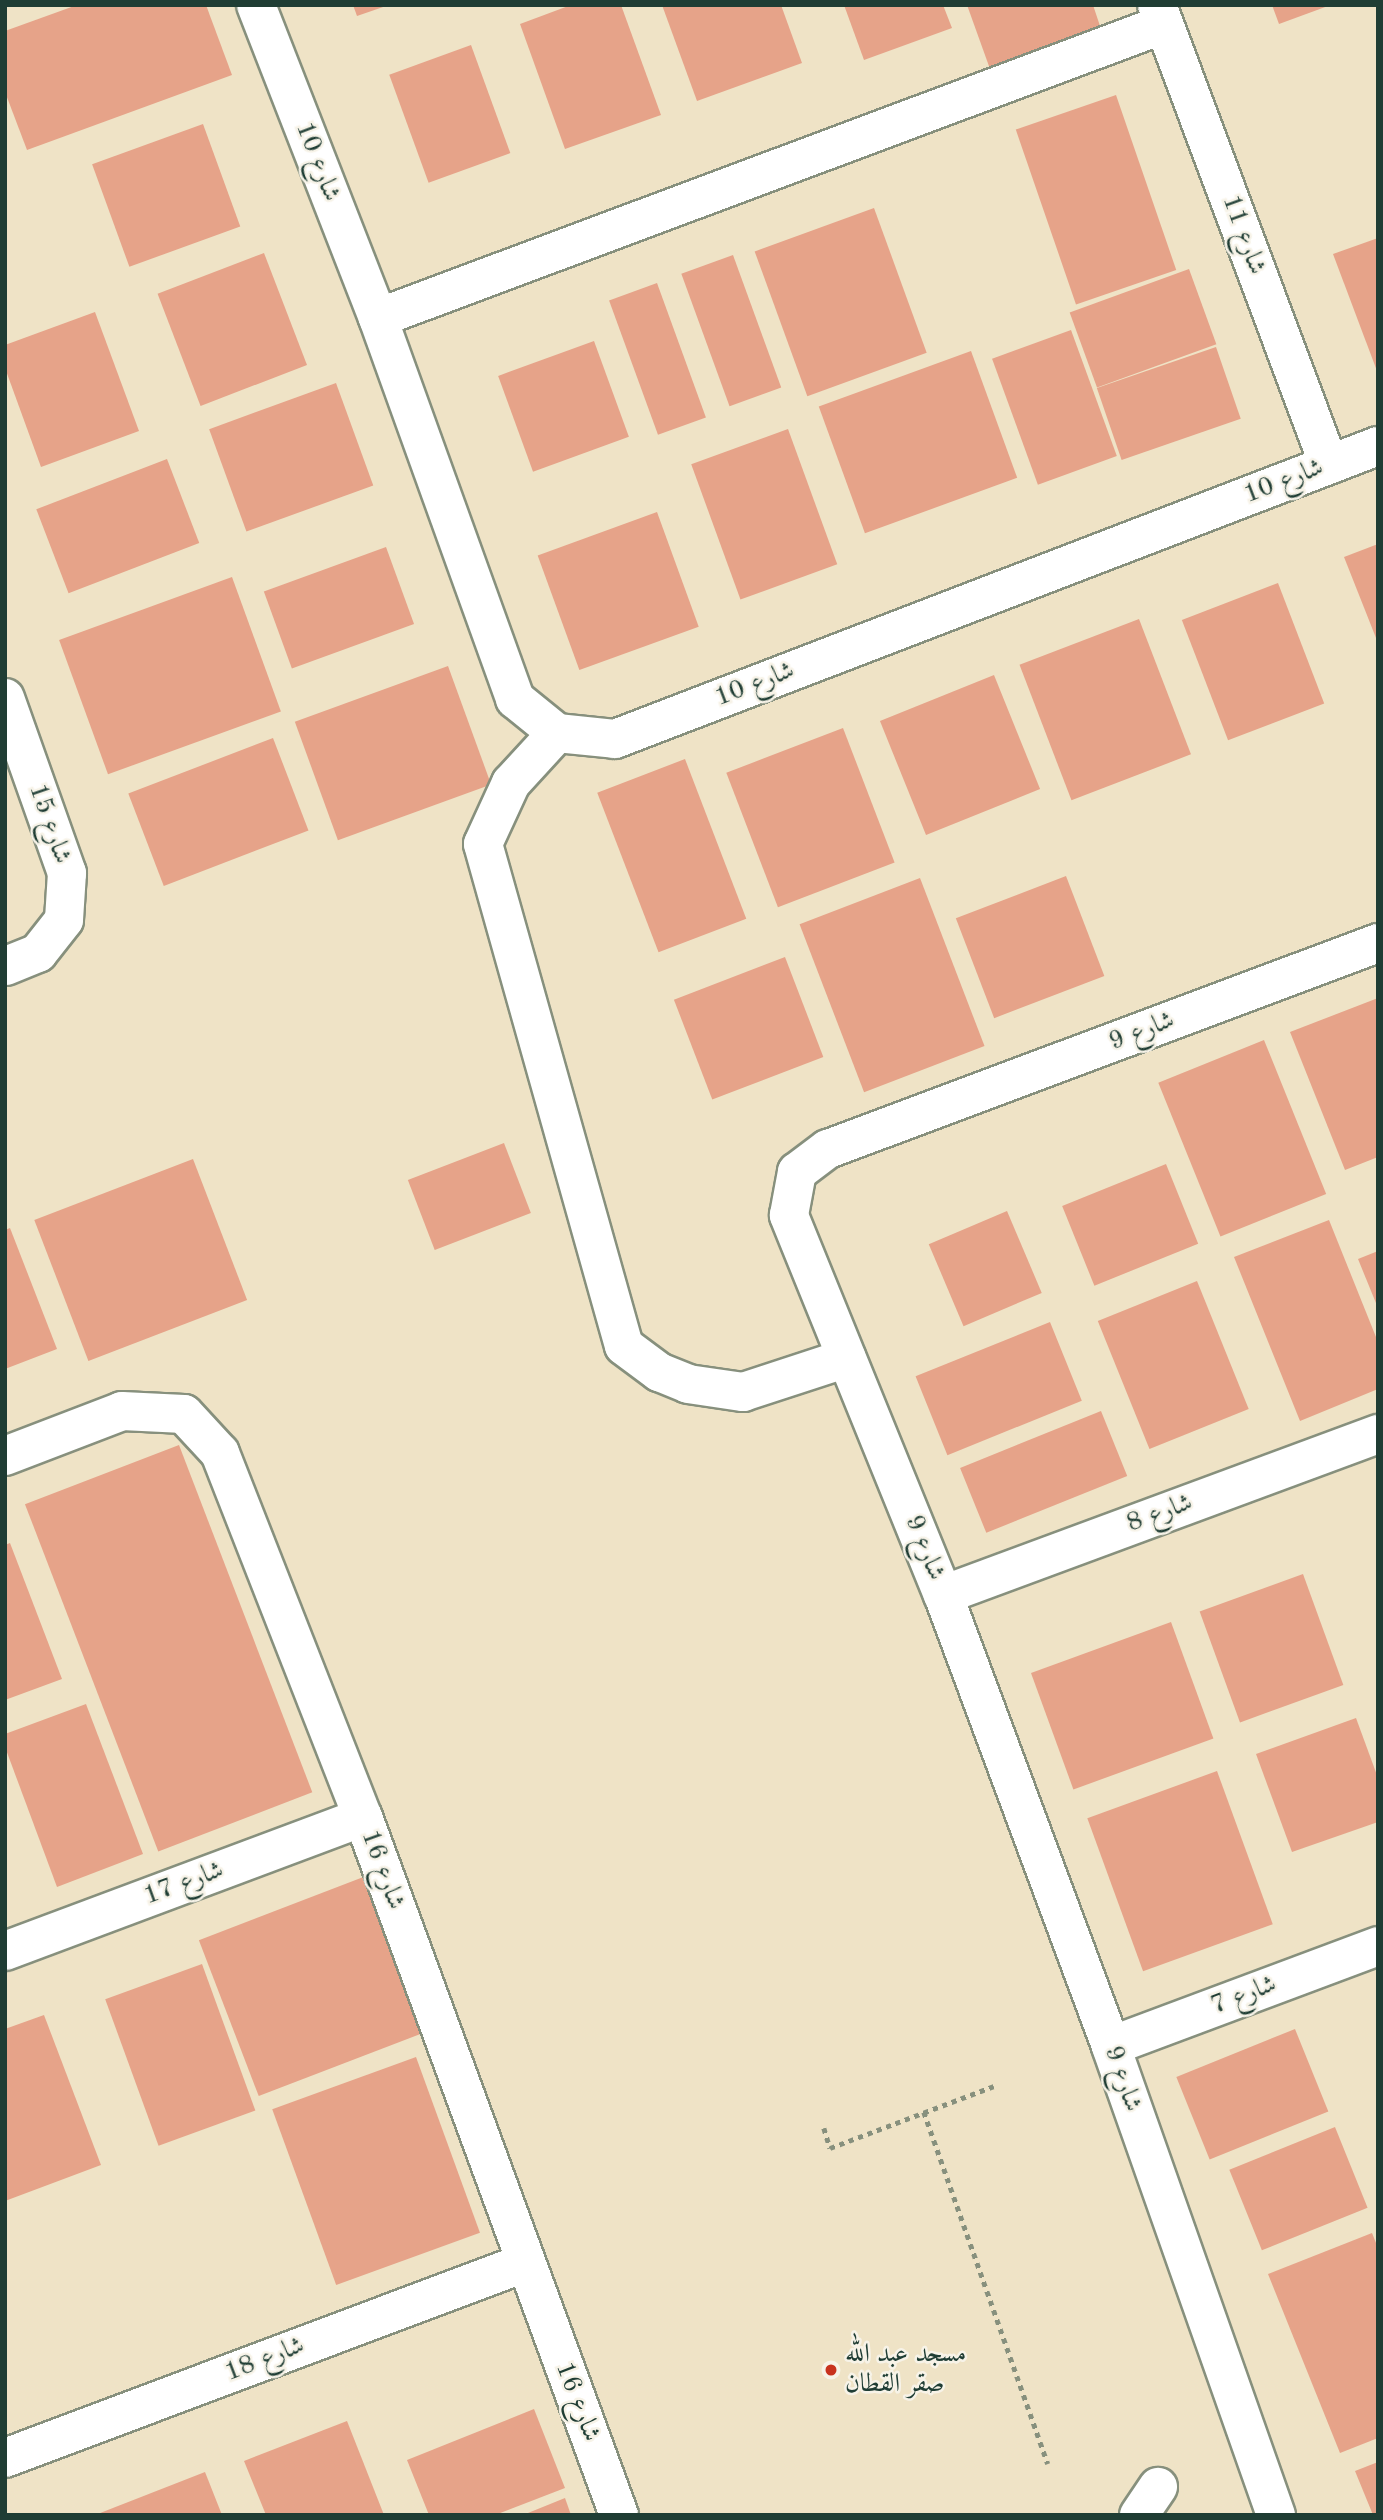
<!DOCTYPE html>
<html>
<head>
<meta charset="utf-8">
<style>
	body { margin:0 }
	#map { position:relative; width:1383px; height:2520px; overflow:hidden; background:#efe3c6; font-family:"Old Standard TT",Amiri,serif }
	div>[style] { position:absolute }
	.building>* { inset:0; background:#e6a389; transform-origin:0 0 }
	.path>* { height:4.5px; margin-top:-2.25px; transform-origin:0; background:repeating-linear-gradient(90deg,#87907d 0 5px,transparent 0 10px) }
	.roads { filter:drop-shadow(2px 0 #87907d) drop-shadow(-2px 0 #87907d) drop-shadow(0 2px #87907d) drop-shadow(0 -2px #87907d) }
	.minor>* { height:38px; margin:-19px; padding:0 19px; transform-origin:19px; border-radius:19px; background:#fff }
	.dots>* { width:19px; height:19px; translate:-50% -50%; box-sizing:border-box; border:4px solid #f7f3e8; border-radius:50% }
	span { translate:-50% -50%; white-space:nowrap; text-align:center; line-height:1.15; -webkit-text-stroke:5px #f7f3e8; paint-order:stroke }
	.street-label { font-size:26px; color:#1f3d34 }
	.poi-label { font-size:26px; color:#1f3d34 }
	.left { translate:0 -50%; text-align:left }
	.frame { position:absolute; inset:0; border:7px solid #1f3d34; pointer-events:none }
</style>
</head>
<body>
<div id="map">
	<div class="building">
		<i style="clip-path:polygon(77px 5px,206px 5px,232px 75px,27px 150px,5px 92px,5px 31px)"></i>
		<i style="clip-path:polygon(353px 5px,386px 5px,386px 6px,357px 16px)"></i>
		<i style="clip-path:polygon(571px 5px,621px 5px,661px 115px,565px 149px,520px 24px)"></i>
		<i style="clip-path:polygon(662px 5px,781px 5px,802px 63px,697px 101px)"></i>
		<i style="clip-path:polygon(844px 5px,943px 5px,952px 28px,864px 60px)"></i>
		<i style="clip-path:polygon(967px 5px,1093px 5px,1101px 29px,990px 69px)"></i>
		<i style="clip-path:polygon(1272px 5px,1328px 5px,1328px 6px,1279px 24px)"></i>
		<i style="left:471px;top:45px;width:115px;height:87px;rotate:70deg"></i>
		<i style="left:1116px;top:95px;width:185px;height:106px;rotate:71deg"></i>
		<i style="left:203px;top:124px;width:109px;height:118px;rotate:70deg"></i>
		<i style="left:874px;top:208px;width:154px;height:127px;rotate:70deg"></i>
		<i style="clip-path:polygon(1378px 238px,1378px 371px,1377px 371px,1333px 254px)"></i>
		<i style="left:264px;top:253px;width:120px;height:114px;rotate:69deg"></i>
		<i style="left:733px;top:255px;width:141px;height:55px;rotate:70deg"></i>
		<i style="left:1189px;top:269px;width:80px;height:127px;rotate:70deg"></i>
		<i style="left:657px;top:283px;width:143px;height:51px;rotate:70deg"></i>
		<i style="clip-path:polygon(95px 312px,139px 431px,41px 467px,5px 368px,5px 345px)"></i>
		<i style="left:1071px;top:330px;width:134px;height:84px;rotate:70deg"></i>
		<i style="left:594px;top:341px;width:102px;height:102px;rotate:70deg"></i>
		<i style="left:1216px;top:347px;width:76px;height:126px;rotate:71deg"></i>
		<i style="left:971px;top:351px;width:135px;height:162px;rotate:70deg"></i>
		<i style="left:336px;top:383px;width:109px;height:135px;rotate:70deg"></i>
		<i style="left:788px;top:429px;width:144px;height:103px;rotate:70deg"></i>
		<i style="left:167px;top:459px;width:90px;height:140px;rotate:69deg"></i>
		<i style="left:657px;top:512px;width:122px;height:127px;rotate:70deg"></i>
		<i style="clip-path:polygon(1378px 544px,1378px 643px,1344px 557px)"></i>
		<i style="left:386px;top:547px;width:82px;height:130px;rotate:70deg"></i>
		<i style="left:232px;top:577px;width:143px;height:184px;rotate:70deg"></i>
		<i style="left:1278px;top:583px;width:129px;height:103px;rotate:69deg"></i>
		<i style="left:1139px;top:619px;width:145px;height:128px;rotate:69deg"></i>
		<i style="left:448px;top:666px;width:126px;height:163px;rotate:70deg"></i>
		<i style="left:994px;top:675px;width:123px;height:123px;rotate:68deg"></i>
		<i style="left:843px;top:728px;width:144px;height:125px;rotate:69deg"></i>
		<i style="left:273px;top:738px;width:99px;height:155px;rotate:69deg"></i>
		<i style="left:685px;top:759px;width:171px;height:94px;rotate:69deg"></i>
		<i style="left:1066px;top:876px;width:107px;height:118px;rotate:69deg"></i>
		<i style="left:920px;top:878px;width:180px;height:129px;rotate:69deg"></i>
		<i style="left:785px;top:957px;width:107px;height:119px;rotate:69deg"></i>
		<i style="clip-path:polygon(1378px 998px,1378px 1157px,1345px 1170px,1290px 1032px)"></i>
		<i style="left:1264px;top:1040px;width:166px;height:114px;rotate:68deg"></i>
		<i style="left:504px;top:1143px;width:75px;height:103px;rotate:69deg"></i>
		<i style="left:193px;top:1159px;width:151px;height:170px;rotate:69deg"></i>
		<i style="left:1166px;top:1164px;width:86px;height:112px;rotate:68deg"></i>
		<i style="left:1007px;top:1211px;width:89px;height:85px;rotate:67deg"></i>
		<i style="clip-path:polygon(1329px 1220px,1378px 1342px,1378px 1389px,1300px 1421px,1234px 1257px)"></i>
		<i style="clip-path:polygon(10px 1228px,57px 1349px,5px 1369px,5px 1230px)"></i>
		<i style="clip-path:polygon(1378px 1251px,1378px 1308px,1358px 1259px)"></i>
		<i style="left:1197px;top:1281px;width:138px;height:107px;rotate:68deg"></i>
		<i style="left:1050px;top:1322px;width:85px;height:145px;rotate:68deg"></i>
		<i style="left:1101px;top:1411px;width:70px;height:152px;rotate:68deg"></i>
		<i style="left:179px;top:1445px;width:372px;height:165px;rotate:69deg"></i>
		<i style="clip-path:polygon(10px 1543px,62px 1679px,5px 1700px,5px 1545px)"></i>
		<i style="left:1303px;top:1574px;width:118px;height:110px;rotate:70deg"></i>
		<i style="left:1171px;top:1622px;width:124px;height:149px;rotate:70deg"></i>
		<i style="clip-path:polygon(86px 1704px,143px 1854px,57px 1887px,5px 1747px,5px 1734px)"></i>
		<i style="clip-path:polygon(1356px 1718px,1378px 1778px,1378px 1822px,1292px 1852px,1256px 1754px)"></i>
		<i style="left:1217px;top:1771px;width:163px;height:138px;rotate:70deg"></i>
		<i style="left:366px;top:1876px;width:167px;height:179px;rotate:69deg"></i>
		<i style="left:202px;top:1964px;width:156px;height:103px;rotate:70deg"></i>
		<i style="clip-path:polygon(44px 2015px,101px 2165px,5px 2201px,5px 2029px)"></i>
		<i style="left:1295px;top:2029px;width:89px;height:128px;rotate:68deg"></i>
		<i style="left:416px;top:2057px;width:187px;height:153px;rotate:70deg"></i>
		<i style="left:1335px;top:2127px;width:87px;height:114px;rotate:68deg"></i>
		<i style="clip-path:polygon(1372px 2233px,1378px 2248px,1378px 2438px,1340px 2453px,1268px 2274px)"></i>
		<i style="clip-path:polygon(534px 2409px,565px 2488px,495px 2515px,429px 2515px,407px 2460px)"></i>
		<i style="clip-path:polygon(347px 2421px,384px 2515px,266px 2515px,244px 2461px)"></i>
		<i style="clip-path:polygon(1378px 2462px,1378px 2515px,1373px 2515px,1355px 2471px)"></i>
		<i style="clip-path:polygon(205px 2472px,222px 2515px,95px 2515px)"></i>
		<i style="clip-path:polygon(565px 2498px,571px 2515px,523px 2515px)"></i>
	</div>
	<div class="path">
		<i style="left:924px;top:2112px;width:373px;rotate:70.6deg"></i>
		<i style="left:824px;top:2128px;width:21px;rotate:73deg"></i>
		<i style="left:830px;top:2148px;width:175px;rotate:-20.7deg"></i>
	</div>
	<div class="roads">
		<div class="minor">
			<i style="left:256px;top:5px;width:336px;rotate:68.7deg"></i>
			<i style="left:378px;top:318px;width:405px;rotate:70.2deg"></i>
			<i style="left:515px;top:699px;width:54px;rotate:39deg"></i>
			<i style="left:557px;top:733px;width:58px;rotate:5.9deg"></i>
			<i style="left:615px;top:739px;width:817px;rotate:-21.01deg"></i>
			<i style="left:1157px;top:5px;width:491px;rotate:69.5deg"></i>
			<i style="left:378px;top:318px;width:839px;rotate:-20.51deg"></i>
			<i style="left:5px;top:698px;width:186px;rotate:70.5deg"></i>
			<i style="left:67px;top:873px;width:47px;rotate:93.7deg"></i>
			<i style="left:64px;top:920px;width:42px;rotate:128.2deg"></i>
			<i style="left:38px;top:953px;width:35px;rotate:158deg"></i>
			<i style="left:557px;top:733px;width:68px;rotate:132.6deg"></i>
			<i style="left:511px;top:783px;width:67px;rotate:114.7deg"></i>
			<i style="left:483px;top:844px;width:521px;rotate:74.31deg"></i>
			<i style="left:624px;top:1346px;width:44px;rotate:36.6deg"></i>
			<i style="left:659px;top:1372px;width:31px;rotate:22deg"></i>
			<i style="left:688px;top:1384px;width:56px;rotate:8.3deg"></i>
			<i style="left:743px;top:1392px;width:109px;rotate:-18.1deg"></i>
			<i style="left:5px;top:1456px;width:125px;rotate:-21deg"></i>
			<i style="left:122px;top:1411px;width:62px;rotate:2.8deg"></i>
			<i style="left:184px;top:1414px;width:53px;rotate:47.3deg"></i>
			<i style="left:220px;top:1453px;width:391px;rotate:68.6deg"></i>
			<i style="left:363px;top:1817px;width:743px;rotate:69.86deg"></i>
			<i style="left:943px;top:1595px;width:464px;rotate:-20.3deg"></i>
			<i style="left:5px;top:1951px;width:382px;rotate:-20.5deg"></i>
			<i style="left:1111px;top:2046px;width:285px;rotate:-20.5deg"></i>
			<i style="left:5px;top:2458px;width:554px;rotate:-20.59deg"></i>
			<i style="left:1139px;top:2515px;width:34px;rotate:-56deg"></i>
			<i style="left:1276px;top:2515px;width:497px;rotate:-109.4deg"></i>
			<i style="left:1111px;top:2046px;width:481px;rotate:-110.4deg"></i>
			<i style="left:943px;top:1595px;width:410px;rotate:-112.1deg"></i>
			<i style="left:789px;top:1215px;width:44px;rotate:-79.5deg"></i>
			<i style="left:797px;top:1172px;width:39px;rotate:-37deg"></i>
			<i style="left:828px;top:1149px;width:587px;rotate:-20.53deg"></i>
		</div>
	</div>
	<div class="dots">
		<i style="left:831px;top:2370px;background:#c8321e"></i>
	</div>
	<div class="street-label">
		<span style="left:317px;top:162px;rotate:69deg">شارع 10</span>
		<span style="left:1243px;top:235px;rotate:70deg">شارع 11</span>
		<span style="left:1284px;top:482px;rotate:-21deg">شارع 10</span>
		<span style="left:755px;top:685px;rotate:-21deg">شارع 10</span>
		<span style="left:49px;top:824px;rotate:71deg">شارع 15</span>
		<span style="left:1142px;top:1032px;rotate:-21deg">شارع 9</span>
		<span style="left:1160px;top:1514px;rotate:-20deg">شارع 8</span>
		<span style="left:924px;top:1548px;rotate:68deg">شارع 9</span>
		<span style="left:382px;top:1870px;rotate:70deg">شارع 16</span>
		<span style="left:184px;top:1884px;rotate:-20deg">شارع 17</span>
		<span style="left:1244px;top:1996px;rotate:-21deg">شارع 7</span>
		<span style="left:1122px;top:2079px;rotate:71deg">شارع 9</span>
		<span style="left:265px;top:2360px;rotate:-21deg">شارع 18</span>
		<span style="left:577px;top:2402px;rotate:69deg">شارع 16</span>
	</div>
	<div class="poi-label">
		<span class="left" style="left:845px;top:2370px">مسجد عبد الله<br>صقر القطان</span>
	</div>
	<div class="frame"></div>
</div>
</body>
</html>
